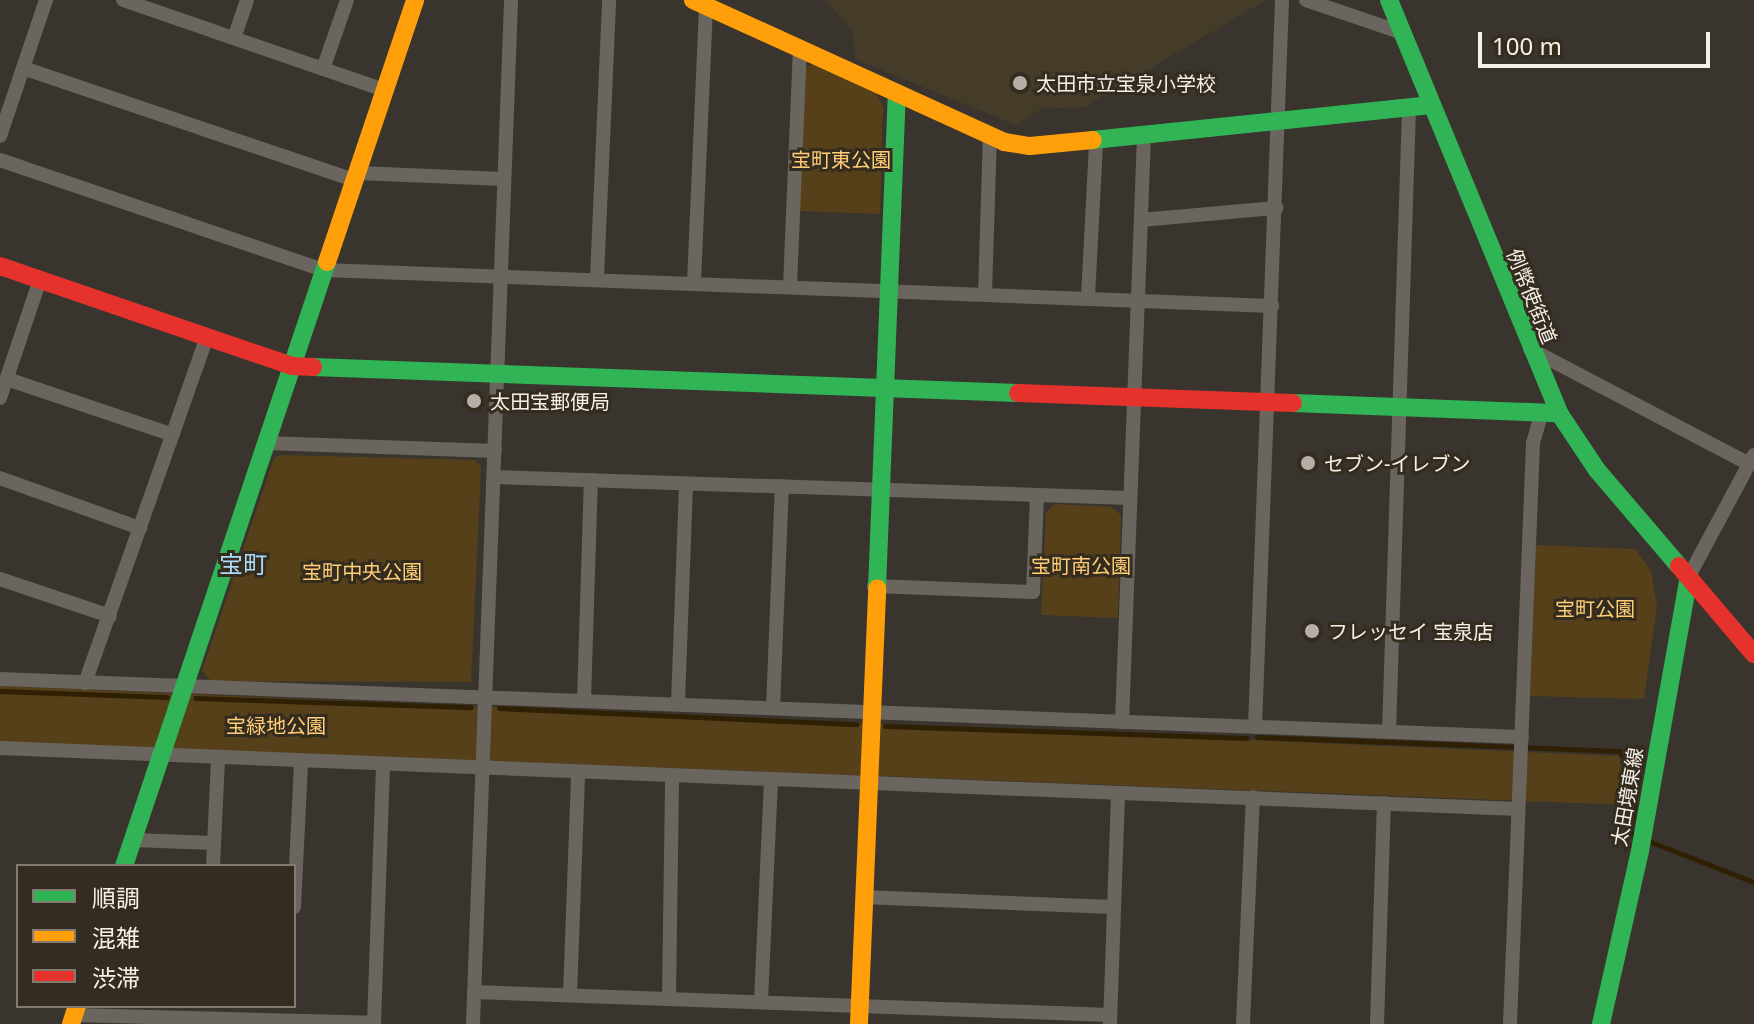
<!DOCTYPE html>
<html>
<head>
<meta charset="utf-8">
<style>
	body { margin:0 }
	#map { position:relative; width:1754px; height:1024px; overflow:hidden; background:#39352e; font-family:"Noto Sans","Noto Sans JP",sans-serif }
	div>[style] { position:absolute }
	.built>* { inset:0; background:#453b29 }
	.green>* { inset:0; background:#554019 }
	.stream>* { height:5px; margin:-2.5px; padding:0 2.5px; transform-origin:2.5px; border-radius:2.5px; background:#2f2004 }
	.street>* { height:14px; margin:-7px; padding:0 7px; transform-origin:7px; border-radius:7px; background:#6a655e }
	.fast>* { height:18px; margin:-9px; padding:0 9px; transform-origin:9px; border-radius:9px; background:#30b455 }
	.slow>* { height:18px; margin:-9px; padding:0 9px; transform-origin:9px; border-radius:9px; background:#ff9f0a }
	.jam>* { height:18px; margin:-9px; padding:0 9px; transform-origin:9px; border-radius:9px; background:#e5322d }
	.dots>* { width:22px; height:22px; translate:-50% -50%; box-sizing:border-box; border:4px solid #342c1f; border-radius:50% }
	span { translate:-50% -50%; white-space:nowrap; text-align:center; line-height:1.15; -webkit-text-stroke:6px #342c1f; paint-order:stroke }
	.poi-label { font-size:20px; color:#f6f1e8 }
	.left { translate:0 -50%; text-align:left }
	.park-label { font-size:20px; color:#fecd76 }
	.street-label { font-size:20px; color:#f6f1e8 }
	.quarter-label { font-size:24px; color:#acdcf5 }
	.legend { position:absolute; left:16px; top:864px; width:280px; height:144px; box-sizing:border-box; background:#342c1f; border:2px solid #827b6f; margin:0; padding:10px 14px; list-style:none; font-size:24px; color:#f6f1e8 }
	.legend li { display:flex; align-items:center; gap:16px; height:40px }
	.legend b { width:40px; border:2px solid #827b6f }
	.scale { position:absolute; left:1478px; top:32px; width:232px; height:36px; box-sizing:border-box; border:4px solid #f6f1e8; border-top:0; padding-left:10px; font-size:24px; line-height:28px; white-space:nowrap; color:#f6f1e8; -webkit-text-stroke:6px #342c1f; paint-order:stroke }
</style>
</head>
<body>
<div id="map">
	<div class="built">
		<i style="clip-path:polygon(825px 0,1266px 0,1085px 107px,1041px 109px,1016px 125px,855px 59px,853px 31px)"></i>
	</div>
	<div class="green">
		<i style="clip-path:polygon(813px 64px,876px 93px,883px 107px,880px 214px,798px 211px,803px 70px)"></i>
		<i style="clip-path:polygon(281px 455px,475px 460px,481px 467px,471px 682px,211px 681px,202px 671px,274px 458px)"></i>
		<i style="clip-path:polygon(1054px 504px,1112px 507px,1121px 515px,1118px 618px,1041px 615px,1046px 513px)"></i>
		<i style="clip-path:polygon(1536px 545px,1635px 549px,1651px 571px,1657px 606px,1644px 699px,1530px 696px)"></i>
		<i style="clip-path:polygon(0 686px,1618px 756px,1635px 778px,1630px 805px,0 742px)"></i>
	</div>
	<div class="stream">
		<i style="left:0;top:691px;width:167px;rotate:2.1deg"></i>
		<i style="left:195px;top:698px;width:276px;rotate:1.9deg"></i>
		<i style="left:499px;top:708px;width:358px;rotate:2.6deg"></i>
		<i style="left:885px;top:726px;width:362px;rotate:1.9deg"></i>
		<i style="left:1257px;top:737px;width:362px;rotate:2.2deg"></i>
		<i style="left:1619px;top:751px;width:32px;rotate:54deg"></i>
		<i style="left:1638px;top:777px;width:57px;rotate:98.1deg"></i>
		<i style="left:1630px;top:833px;width:8px;rotate:23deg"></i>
		<i style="left:1646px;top:840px;width:116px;rotate:21.3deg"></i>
	</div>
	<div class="street">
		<i style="left:123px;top:0;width:276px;rotate:19deg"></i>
		<i style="left:1306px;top:0;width:102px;rotate:18.8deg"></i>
		<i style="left:234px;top:38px;width:40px;rotate:-71.1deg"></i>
		<i style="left:23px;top:68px;width:349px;rotate:18.7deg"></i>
		<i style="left:323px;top:69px;width:73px;rotate:-70.8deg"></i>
		<i style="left:0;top:136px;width:144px;rotate:-71.3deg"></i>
		<i style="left:0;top:160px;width:342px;rotate:18.8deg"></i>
		<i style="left:324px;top:270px;width:949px;rotate:2.17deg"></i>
		<i style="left:357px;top:173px;width:147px;rotate:2.3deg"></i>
		<i style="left:1141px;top:220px;width:136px;rotate:-5.1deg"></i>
		<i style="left:597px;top:278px;width:278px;rotate:-87.5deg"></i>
		<i style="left:694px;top:282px;width:276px;rotate:-87.5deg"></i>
		<i style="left:790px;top:286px;width:237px;rotate:-87.6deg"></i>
		<i style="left:985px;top:293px;width:158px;rotate:-88.2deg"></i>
		<i style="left:1088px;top:297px;width:154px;rotate:-87deg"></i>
		<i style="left:1530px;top:349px;width:247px;rotate:27.7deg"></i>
		<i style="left:7px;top:379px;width:175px;rotate:18.6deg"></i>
		<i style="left:0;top:398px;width:125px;rotate:-71.3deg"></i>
		<i style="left:266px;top:443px;width:229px;rotate:2deg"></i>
		<i style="left:494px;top:477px;width:636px;rotate:1.89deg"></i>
		<i style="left:0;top:478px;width:149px;rotate:19.7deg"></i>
		<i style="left:1689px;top:576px;width:137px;rotate:-61.8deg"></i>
		<i style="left:0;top:579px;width:116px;rotate:18.6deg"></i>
		<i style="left:874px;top:586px;width:159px;rotate:2.2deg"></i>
		<i style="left:1033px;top:592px;width:97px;rotate:-87.6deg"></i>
		<i style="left:0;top:679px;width:1523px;rotate:2.18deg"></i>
		<i style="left:85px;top:683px;width:367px;rotate:-70.6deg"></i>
		<i style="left:584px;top:700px;width:220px;rotate:-88.2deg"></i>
		<i style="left:678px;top:703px;width:220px;rotate:-87.9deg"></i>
		<i style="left:773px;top:708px;width:222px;rotate:-87.7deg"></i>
		<i style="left:1122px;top:722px;width:585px;rotate:-87.85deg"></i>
		<i style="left:1255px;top:727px;width:728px;rotate:-87.87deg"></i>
		<i style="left:1389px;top:732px;width:624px;rotate:-88.16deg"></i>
		<i style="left:0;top:748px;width:1519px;rotate:2.3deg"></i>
		<i style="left:132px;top:840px;width:82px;rotate:2.1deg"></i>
		<i style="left:213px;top:866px;width:108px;rotate:-87.3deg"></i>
		<i style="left:863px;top:897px;width:251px;rotate:2.3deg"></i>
		<i style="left:294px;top:907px;width:145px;rotate:-87.2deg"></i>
		<i style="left:474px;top:992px;width:636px;rotate:2.07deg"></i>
		<i style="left:570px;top:995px;width:221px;rotate:-87.9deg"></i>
		<i style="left:669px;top:999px;width:222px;rotate:-89.2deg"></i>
		<i style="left:761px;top:1001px;width:220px;rotate:-87.4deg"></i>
		<i style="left:74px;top:1015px;width:300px;rotate:1.5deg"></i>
		<i style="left:374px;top:1024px;width:259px;rotate:-88deg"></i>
		<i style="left:473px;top:1024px;width:1025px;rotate:-87.87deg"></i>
		<i style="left:1110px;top:1024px;width:231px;rotate:-88deg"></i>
		<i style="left:1243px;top:1024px;width:227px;rotate:-87.5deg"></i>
		<i style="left:1377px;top:1024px;width:221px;rotate:-88.2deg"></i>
		<i style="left:1510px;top:1024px;width:581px;rotate:-87.73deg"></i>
		<i style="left:1533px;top:443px;width:29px;rotate:-74deg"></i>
	</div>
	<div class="fast">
		<i style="left:1389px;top:0;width:447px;rotate:67.6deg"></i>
		<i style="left:1559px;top:413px;width:69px;rotate:56.3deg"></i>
		<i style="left:1597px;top:470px;width:126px;rotate:49.5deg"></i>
		<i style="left:1093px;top:140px;width:340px;rotate:-5.9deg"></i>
		<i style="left:313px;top:367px;width:705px;rotate:2.11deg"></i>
		<i style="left:1293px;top:403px;width:266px;rotate:2.2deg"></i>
		<i style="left:877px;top:588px;width:493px;rotate:-87.7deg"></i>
		<i style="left:124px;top:866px;width:637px;rotate:-71.42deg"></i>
		<i style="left:1601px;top:1024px;width:177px;rotate:-77.3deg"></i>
		<i style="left:1640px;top:851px;width:279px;rotate:-79.9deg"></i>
	</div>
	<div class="slow">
		<i style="left:693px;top:0;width:342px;rotate:24.5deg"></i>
		<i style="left:1004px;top:142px;width:26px;rotate:9deg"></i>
		<i style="left:1030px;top:146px;width:63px;rotate:-5.4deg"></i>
		<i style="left:327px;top:262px;width:276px;rotate:-71.4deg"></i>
		<i style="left:71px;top:1024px;width:19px;rotate:-72deg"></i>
		<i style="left:859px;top:1024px;width:436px;rotate:-87.6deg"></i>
	</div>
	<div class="jam">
		<i style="left:0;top:266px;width:309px;rotate:18.9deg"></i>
		<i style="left:292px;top:366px;width:21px;rotate:3deg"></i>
		<i style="left:1018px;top:393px;width:275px;rotate:2.1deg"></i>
		<i style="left:1679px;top:566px;width:116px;rotate:49.6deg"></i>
	</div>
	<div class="dots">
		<i style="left:1020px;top:83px;background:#b4afa7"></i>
		<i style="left:474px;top:401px;background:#b4afa7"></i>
		<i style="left:1308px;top:463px;background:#b4afa7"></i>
		<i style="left:1312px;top:631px;background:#b4afa7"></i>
	</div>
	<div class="poi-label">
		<span class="left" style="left:1036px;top:83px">太田市立宝泉小学校</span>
		<span class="left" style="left:490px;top:401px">太田宝郵便局</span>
		<span class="left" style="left:1324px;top:463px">セブン-イレブン</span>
		<span class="left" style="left:1328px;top:631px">フレッセイ 宝泉店</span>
	</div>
	<div class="park-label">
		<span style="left:841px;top:159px">宝町東公園</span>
		<span style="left:1081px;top:565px">宝町南公園</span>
		<span style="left:362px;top:571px">宝町中央公園</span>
		<span style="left:1595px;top:608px">宝町公園</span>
		<span style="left:276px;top:725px">宝緑地公園</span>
	</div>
	<div class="street-label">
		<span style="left:1532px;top:296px;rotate:68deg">例幣使街道</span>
		<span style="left:1627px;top:797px;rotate:-80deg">太田境東線</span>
	</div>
	<div class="quarter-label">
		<span style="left:243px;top:564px">宝町</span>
	</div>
	<ul class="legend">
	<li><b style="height:10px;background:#30b455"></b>順調</li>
	<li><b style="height:10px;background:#ff9f0a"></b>混雑</li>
	<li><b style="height:10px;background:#e5322d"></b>渋滞</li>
	</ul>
	<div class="scale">100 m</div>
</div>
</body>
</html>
